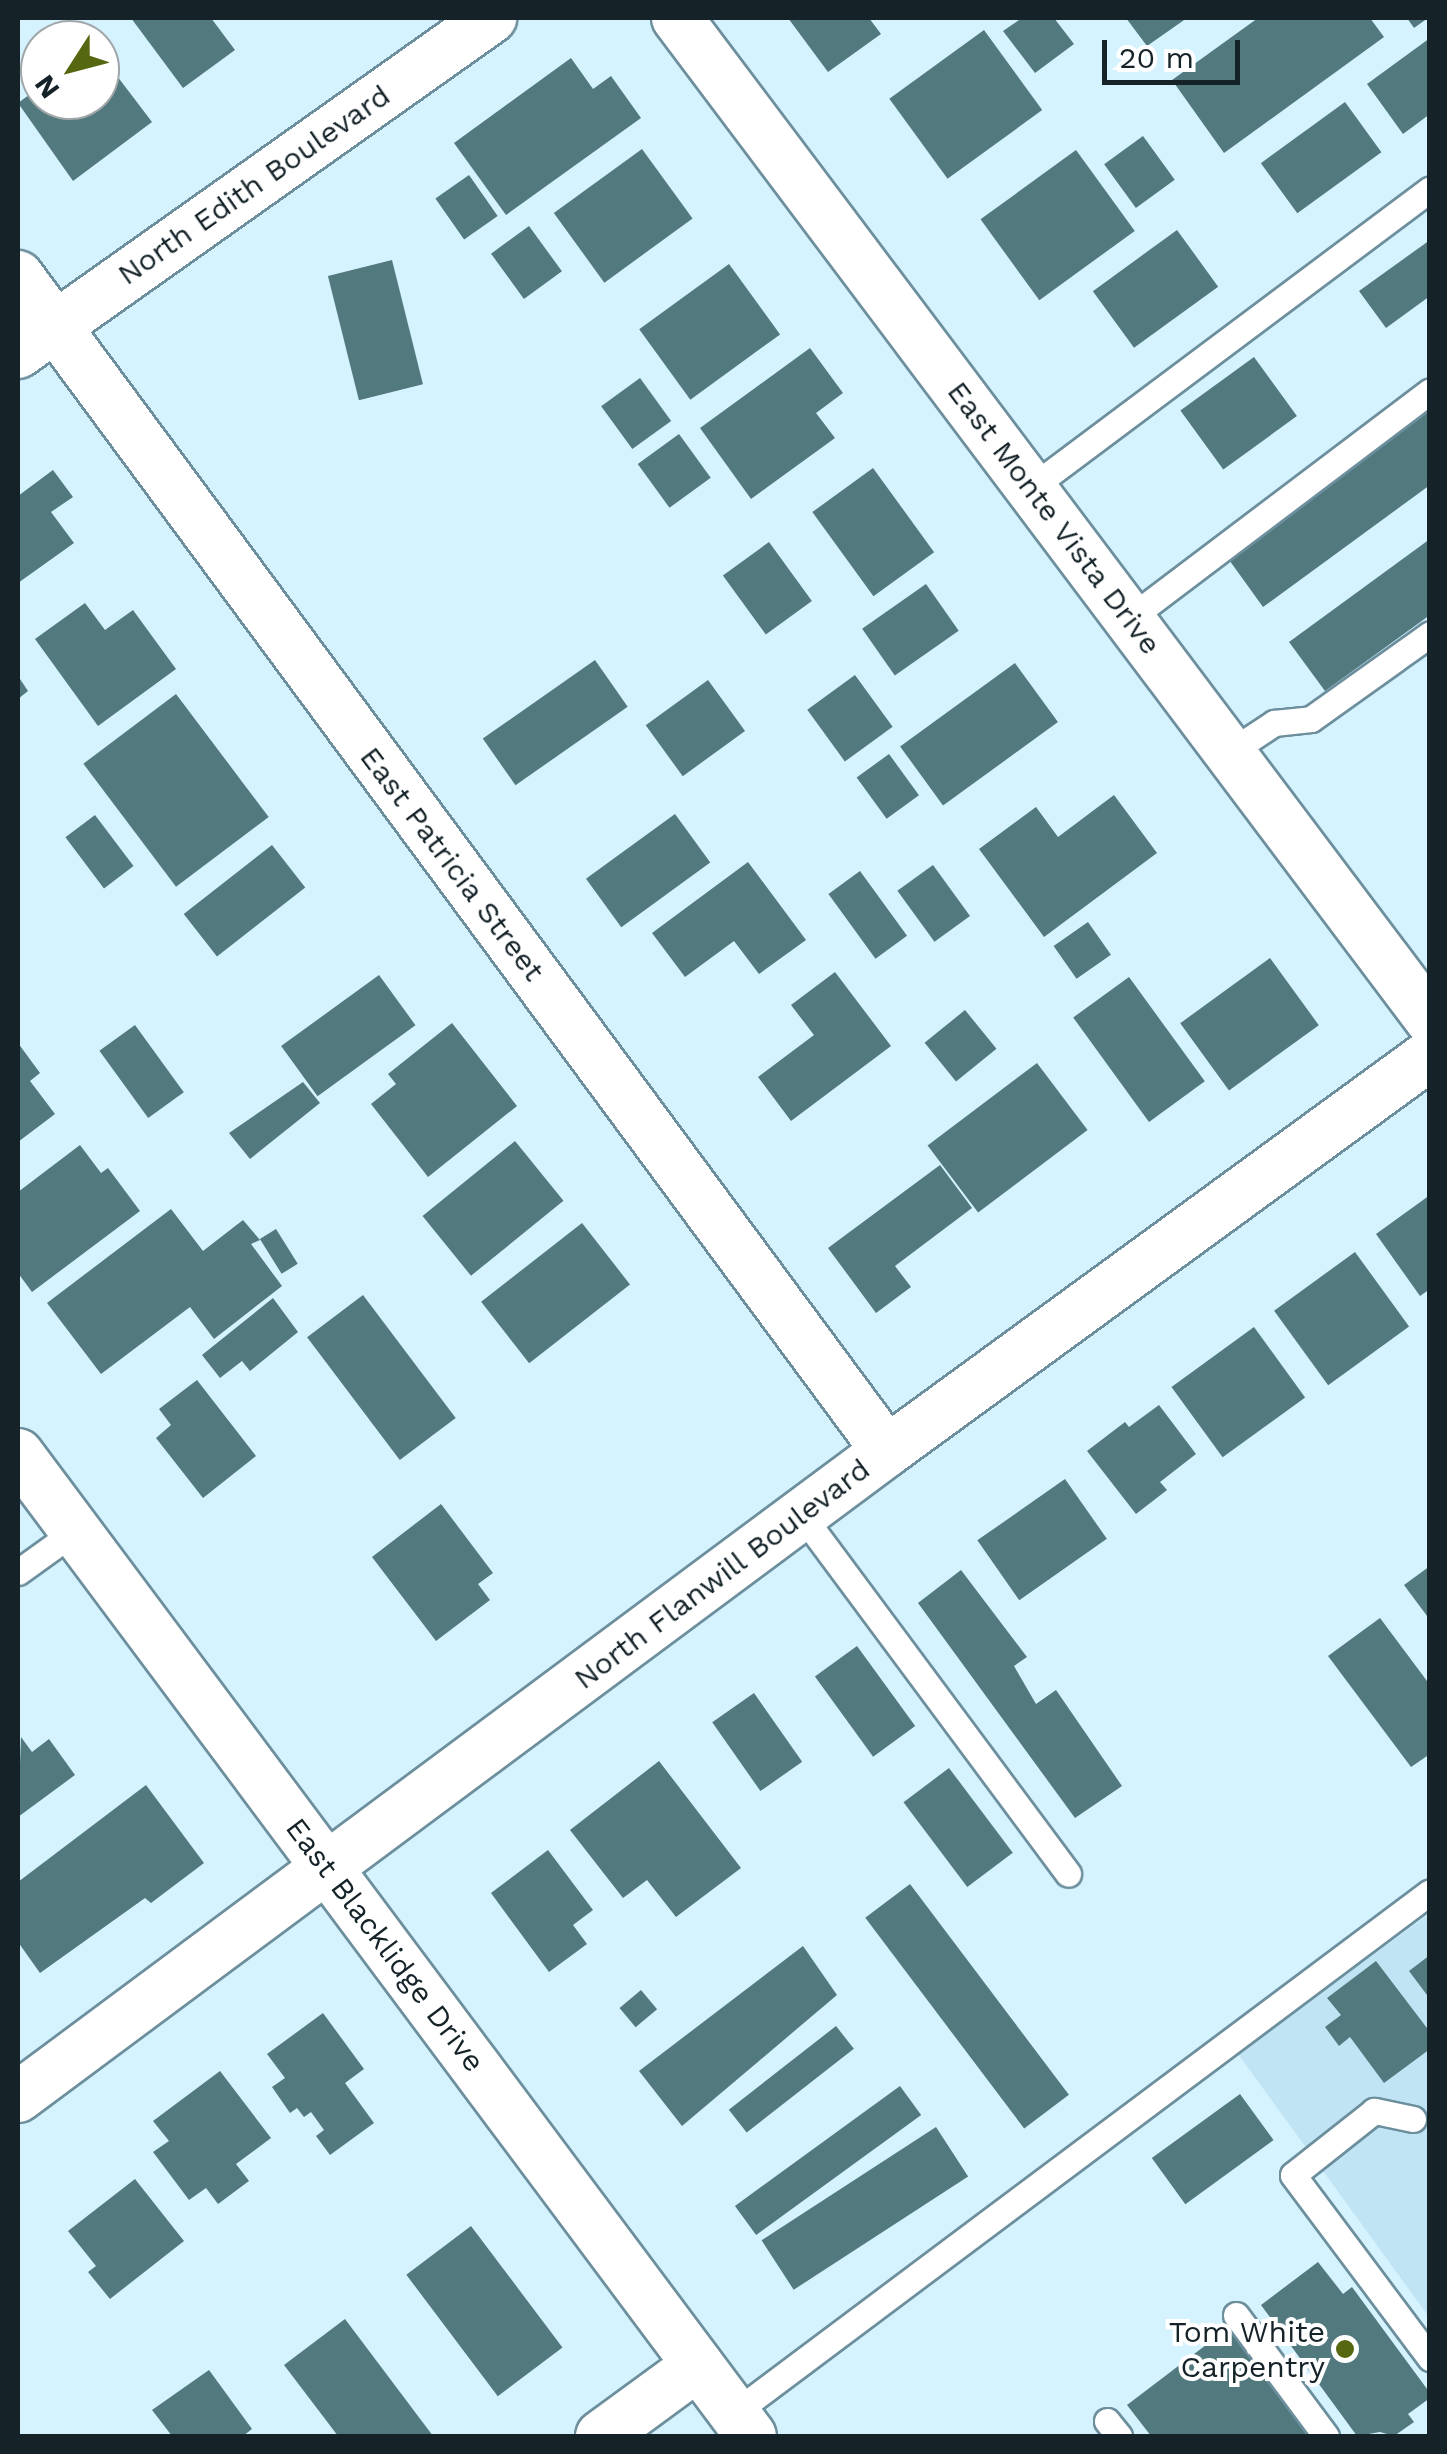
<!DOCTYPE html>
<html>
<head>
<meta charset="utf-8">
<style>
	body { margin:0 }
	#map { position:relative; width:1447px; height:2454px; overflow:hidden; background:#d5f2ff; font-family:"Work Sans",sans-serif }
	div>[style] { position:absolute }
	.built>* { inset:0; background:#c1e4f4 }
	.building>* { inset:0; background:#52797e; transform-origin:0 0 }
	.roads { filter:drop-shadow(2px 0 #6d8f9d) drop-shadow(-2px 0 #6d8f9d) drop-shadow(0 2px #6d8f9d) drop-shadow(0 -2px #6d8f9d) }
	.service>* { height:25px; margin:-12.5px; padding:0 12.5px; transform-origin:12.5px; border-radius:12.5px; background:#fff }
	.minor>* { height:50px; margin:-25px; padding:0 25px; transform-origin:25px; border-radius:25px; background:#fff }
	.dots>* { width:28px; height:28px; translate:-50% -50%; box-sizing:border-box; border:5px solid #fff; border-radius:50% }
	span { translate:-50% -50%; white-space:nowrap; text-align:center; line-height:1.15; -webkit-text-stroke:8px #fff; paint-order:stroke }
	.street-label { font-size:30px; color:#152329 }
	.poi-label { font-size:30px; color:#152329 }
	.right { translate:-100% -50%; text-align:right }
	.frame { position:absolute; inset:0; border:20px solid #152329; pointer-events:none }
	.north { position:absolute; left:20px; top:20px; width:100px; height:100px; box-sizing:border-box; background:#fff; border:2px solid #a1a7a9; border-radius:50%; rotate:234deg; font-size:28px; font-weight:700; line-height:40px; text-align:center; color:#152329 }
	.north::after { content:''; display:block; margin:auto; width:35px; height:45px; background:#556711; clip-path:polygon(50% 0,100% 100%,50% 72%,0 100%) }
	.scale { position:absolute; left:1102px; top:40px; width:138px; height:45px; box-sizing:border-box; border:5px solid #152329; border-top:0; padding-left:12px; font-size:30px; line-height:35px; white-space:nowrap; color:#152329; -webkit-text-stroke:8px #fff; paint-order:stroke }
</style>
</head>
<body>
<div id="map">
	<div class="built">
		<i style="clip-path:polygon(1429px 1914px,1429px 2317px,1238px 2054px)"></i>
	</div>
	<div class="building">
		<i style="clip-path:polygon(131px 18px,211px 18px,235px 50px,183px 88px)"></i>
		<i style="clip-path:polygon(788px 18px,869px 18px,881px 34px,828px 72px)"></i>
		<i style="clip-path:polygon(1022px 18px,1054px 18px,1074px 44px,1035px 73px,1003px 31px)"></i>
		<i style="clip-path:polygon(1126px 18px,1187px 18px,1147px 46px)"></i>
		<i style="clip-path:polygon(1258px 18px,1370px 18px,1384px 37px,1224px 153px,1172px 80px)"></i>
		<i style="clip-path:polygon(1407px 18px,1428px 18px,1414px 28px)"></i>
		<i style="left:984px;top:30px;width:99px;height:117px;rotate:54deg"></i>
		<i style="clip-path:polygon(1430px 38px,1430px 114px,1403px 134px,1367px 84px)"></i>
		<i style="clip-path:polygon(571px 58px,593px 89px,611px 76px,641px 118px,506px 215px,454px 143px)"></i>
		<i style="clip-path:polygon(114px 72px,152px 122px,73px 181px,18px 103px,40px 87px,40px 100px,100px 100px,100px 82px)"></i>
		<i style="left:1345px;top:102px;width:62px;height:104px;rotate:54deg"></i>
		<i style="left:1143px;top:136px;width:54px;height:48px;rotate:54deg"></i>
		<i style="left:642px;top:149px;width:86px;height:109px;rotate:54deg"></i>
		<i style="left:1076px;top:150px;width:100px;height:118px;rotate:54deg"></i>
		<i style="left:469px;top:175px;width:50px;height:41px;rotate:55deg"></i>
		<i style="left:529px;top:226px;width:56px;height:47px;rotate:54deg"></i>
		<i style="left:1177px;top:230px;width:70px;height:104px;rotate:54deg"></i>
		<i style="clip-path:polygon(1430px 240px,1430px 296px,1386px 328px,1359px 291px)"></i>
		<i style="left:392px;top:260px;width:128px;height:66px;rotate:76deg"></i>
		<i style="left:729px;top:264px;width:87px;height:111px;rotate:54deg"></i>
		<i style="clip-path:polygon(810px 348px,843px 393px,816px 413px,835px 438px,751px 499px,700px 428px)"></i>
		<i style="left:1254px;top:357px;width:73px;height:91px;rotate:54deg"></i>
		<i style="left:640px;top:378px;width:53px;height:48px;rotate:54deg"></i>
		<i style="clip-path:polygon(1430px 409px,1430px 485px,1263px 607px,1227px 557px)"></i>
		<i style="left:679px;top:434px;width:54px;height:51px;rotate:54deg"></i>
		<i style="left:873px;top:468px;width:104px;height:75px;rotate:54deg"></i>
		<i style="clip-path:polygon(53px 470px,73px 497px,51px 512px,74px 543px,18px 583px,18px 496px)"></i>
		<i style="clip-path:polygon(1430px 539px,1430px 615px,1325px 691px,1289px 642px)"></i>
		<i style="left:769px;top:542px;width:73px;height:57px;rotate:54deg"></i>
		<i style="left:926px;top:584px;width:57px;height:78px;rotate:55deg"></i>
		<i style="clip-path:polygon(85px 603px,105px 630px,133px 610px,176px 669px,98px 726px,35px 639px)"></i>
		<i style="left:595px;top:660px;width:57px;height:137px;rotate:55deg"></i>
		<i style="left:1015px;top:663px;width:73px;height:142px;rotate:54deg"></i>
		<i style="left:855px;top:675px;width:64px;height:59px;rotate:54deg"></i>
		<i style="clip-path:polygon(18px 676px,28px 691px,18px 699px)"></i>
		<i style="left:708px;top:680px;width:63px;height:77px;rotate:54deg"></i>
		<i style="left:176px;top:694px;width:154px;height:116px;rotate:53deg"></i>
		<i style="left:889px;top:754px;width:51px;height:40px;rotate:54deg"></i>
		<i style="clip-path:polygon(1114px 795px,1157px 853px,1044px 937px,979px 849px,1036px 807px,1058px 837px)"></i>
		<i style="left:675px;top:814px;width:60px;height:110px;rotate:54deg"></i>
		<i style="left:95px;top:815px;width:64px;height:37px;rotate:53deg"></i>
		<i style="left:272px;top:845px;width:54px;height:112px;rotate:52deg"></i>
		<i style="clip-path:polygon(748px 862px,806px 940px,759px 974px,734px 941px,685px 977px,652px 933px)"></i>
		<i style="left:933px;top:865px;width:63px;height:44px;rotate:54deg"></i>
		<i style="left:860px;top:871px;width:80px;height:39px;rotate:54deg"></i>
		<i style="left:1088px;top:922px;width:40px;height:42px;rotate:55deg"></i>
		<i style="left:1270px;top:958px;width:83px;height:111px;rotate:54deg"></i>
		<i style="clip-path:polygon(835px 972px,891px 1046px,791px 1121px,758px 1077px,814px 1035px,791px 1005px)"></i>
		<i style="left:379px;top:975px;width:62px;height:121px;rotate:54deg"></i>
		<i style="left:1129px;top:977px;width:129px;height:69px;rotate:54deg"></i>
		<i style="left:965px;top:1010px;width:50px;height:52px;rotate:51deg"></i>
		<i style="clip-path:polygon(452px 1023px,517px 1106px,428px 1177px,371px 1104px,396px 1084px,388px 1074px)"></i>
		<i style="left:135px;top:1025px;width:83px;height:44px;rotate:54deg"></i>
		<i style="clip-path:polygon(18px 1043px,40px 1073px,30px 1081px,55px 1114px,18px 1142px)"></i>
		<i style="left:1037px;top:1063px;width:84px;height:137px;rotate:53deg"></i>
		<i style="clip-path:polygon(303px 1082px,320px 1103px,250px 1159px,229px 1133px)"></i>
		<i style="left:515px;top:1141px;width:77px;height:119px;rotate:51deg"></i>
		<i style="clip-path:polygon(80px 1145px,101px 1173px,108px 1168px,140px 1211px,32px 1292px,18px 1273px,18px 1192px)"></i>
		<i style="clip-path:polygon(940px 1165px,972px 1208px,895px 1266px,911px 1287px,876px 1313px,828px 1248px)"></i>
		<i style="clip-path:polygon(1430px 1195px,1430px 1289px,1420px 1296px,1376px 1234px)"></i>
		<i style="clip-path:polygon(171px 1209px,203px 1251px,243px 1220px,260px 1240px,251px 1244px,282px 1286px,214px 1339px,190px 1307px,101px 1374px,47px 1303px)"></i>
		<i style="left:582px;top:1223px;width:78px;height:128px;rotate:52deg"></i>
		<i style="left:276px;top:1229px;width:41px;height:19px;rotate:58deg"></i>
		<i style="left:1355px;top:1252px;width:92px;height:100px;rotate:54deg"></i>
		<i style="left:363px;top:1295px;width:154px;height:70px;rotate:53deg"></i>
		<i style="clip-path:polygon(273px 1298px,298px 1332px,250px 1371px,242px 1361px,220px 1378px,202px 1355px)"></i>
		<i style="left:1254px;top:1327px;width:87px;height:102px;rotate:54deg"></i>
		<i style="clip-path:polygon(197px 1380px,256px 1456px,203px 1498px,156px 1438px,171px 1425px,159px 1409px)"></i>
		<i style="clip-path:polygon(1159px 1405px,1196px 1454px,1160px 1482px,1167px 1490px,1136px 1514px,1087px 1451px,1125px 1422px,1129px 1427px)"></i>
		<i style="left:1065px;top:1479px;width:73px;height:107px;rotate:55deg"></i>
		<i style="clip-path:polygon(441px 1504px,493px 1573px,478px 1584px,490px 1600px,436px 1641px,372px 1557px)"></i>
		<i style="clip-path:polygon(1430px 1566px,1430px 1620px,1404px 1585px)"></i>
		<i style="clip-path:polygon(961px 1570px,1027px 1657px,1014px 1666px,1036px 1704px,1056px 1690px,1122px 1786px,1075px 1818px,918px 1603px)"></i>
		<i style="clip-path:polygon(1380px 1618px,1430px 1685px,1430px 1754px,1411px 1767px,1328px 1656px)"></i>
		<i style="left:857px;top:1646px;width:99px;height:52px;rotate:54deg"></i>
		<i style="left:754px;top:1693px;width:84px;height:51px;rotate:55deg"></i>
		<i style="clip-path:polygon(21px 1737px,32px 1752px,49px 1739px,75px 1775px,18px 1817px)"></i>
		<i style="clip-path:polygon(659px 1761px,741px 1868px,676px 1917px,647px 1880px,623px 1898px,570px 1830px)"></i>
		<i style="left:949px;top:1768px;width:106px;height:57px;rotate:53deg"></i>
		<i style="clip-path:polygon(146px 1785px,204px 1863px,151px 1903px,145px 1898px,40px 1973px,18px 1942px,18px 1882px)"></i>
		<i style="clip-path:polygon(548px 1850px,593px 1910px,573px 1925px,587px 1944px,549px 1972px,491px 1893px)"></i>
		<i style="left:910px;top:1884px;width:264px;height:56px;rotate:53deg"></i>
		<i style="clip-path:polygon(803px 1946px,837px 1995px,682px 2126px,639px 2071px)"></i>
		<i style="clip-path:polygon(1430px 1955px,1430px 1999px,1409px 1971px)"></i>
		<i style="clip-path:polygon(1376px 1961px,1430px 2032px,1430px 2049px,1384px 2083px,1350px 2037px,1339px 2046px,1325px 2027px,1341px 2015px,1327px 1998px)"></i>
		<i style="left:641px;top:1990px;width:25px;height:28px;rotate:50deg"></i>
		<i style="clip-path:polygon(323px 2013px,364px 2069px,345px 2083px,374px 2123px,330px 2155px,316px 2136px,324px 2130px,311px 2112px,304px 2117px,297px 2108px,290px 2113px,272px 2087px,285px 2078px,267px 2054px)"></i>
		<i style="left:836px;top:2026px;width:29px;height:136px;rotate:52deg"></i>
		<i style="clip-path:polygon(220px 2071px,271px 2138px,236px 2164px,249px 2181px,218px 2204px,206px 2188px,189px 2200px,153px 2152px,169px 2141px,153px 2121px)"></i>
		<i style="left:900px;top:2086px;width:36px;height:204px;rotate:54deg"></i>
		<i style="left:1240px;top:2094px;width:57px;height:109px;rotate:54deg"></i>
		<i style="left:936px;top:2127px;width:59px;height:208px;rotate:57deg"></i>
		<i style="clip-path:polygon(135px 2179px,184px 2241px,110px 2299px,88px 2272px,96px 2266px,68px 2231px)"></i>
		<i style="left:471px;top:2226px;width:152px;height:81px;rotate:53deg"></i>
		<i style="clip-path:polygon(1318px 2262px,1343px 2294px,1352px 2287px,1430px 2393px,1430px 2398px,1408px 2414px,1414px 2422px,1394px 2436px,1380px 2432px,1357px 2436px,1261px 2305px)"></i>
		<i style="clip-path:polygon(345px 2319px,433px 2436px,338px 2436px,284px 2365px)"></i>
		<i style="clip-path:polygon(1231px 2326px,1312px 2436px,1151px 2436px,1127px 2405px)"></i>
		<i style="clip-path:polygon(209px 2370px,252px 2429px,243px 2436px,172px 2436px,152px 2410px)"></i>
	</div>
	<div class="roads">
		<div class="service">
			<i style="left:1032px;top:487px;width:497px;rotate:-36.8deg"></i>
			<i style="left:1130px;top:618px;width:376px;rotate:-37.1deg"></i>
			<i style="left:1230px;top:752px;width:53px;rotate:-33.4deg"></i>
			<i style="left:1274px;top:723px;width:37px;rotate:-6deg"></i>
			<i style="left:1311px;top:719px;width:146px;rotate:-35.5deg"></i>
			<i style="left:801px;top:1514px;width:448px;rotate:53.4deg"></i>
			<i style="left:18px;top:1572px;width:70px;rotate:-35.7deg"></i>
			<i style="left:1413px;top:2119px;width:40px;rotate:-168deg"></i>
			<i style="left:1374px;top:2111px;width:103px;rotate:141.7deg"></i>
			<i style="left:1293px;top:2175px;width:229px;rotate:53.2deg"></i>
			<i style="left:1236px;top:2315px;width:151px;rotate:53.4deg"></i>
			<i style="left:734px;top:2413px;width:869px;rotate:-36.82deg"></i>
			<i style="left:1107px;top:2421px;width:19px;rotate:51deg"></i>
		</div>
		<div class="minor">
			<i style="left:677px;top:18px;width:1253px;rotate:53.05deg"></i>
			<i style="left:18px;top:276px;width:1461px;rotate:53.51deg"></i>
			<i style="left:18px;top:353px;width:580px;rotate:-35.31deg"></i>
			<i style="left:18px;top:1454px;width:1225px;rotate:53.26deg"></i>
			<i style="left:18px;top:2097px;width:1083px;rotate:-36.63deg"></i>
			<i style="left:887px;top:1451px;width:672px;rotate:-36.1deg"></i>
			<i style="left:601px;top:2436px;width:120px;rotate:-36.2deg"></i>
		</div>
	</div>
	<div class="dots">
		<i style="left:1345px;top:2349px;background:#556711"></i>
	</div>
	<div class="street-label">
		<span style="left:254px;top:185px;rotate:-35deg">North Edith Boulevard</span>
		<span style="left:1054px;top:518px;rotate:53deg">East Monte Vista Drive</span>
		<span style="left:452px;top:864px;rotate:53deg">East Patricia Street</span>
		<span style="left:722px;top:1574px;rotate:-37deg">North Flanwill Boulevard</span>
		<span style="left:385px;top:1945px;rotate:53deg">East Blacklidge Drive</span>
	</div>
	<div class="poi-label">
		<span class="right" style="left:1325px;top:2349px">Tom White<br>Carpentry</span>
	</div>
	<div class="frame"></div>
	<div class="north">N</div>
	<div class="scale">20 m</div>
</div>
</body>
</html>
